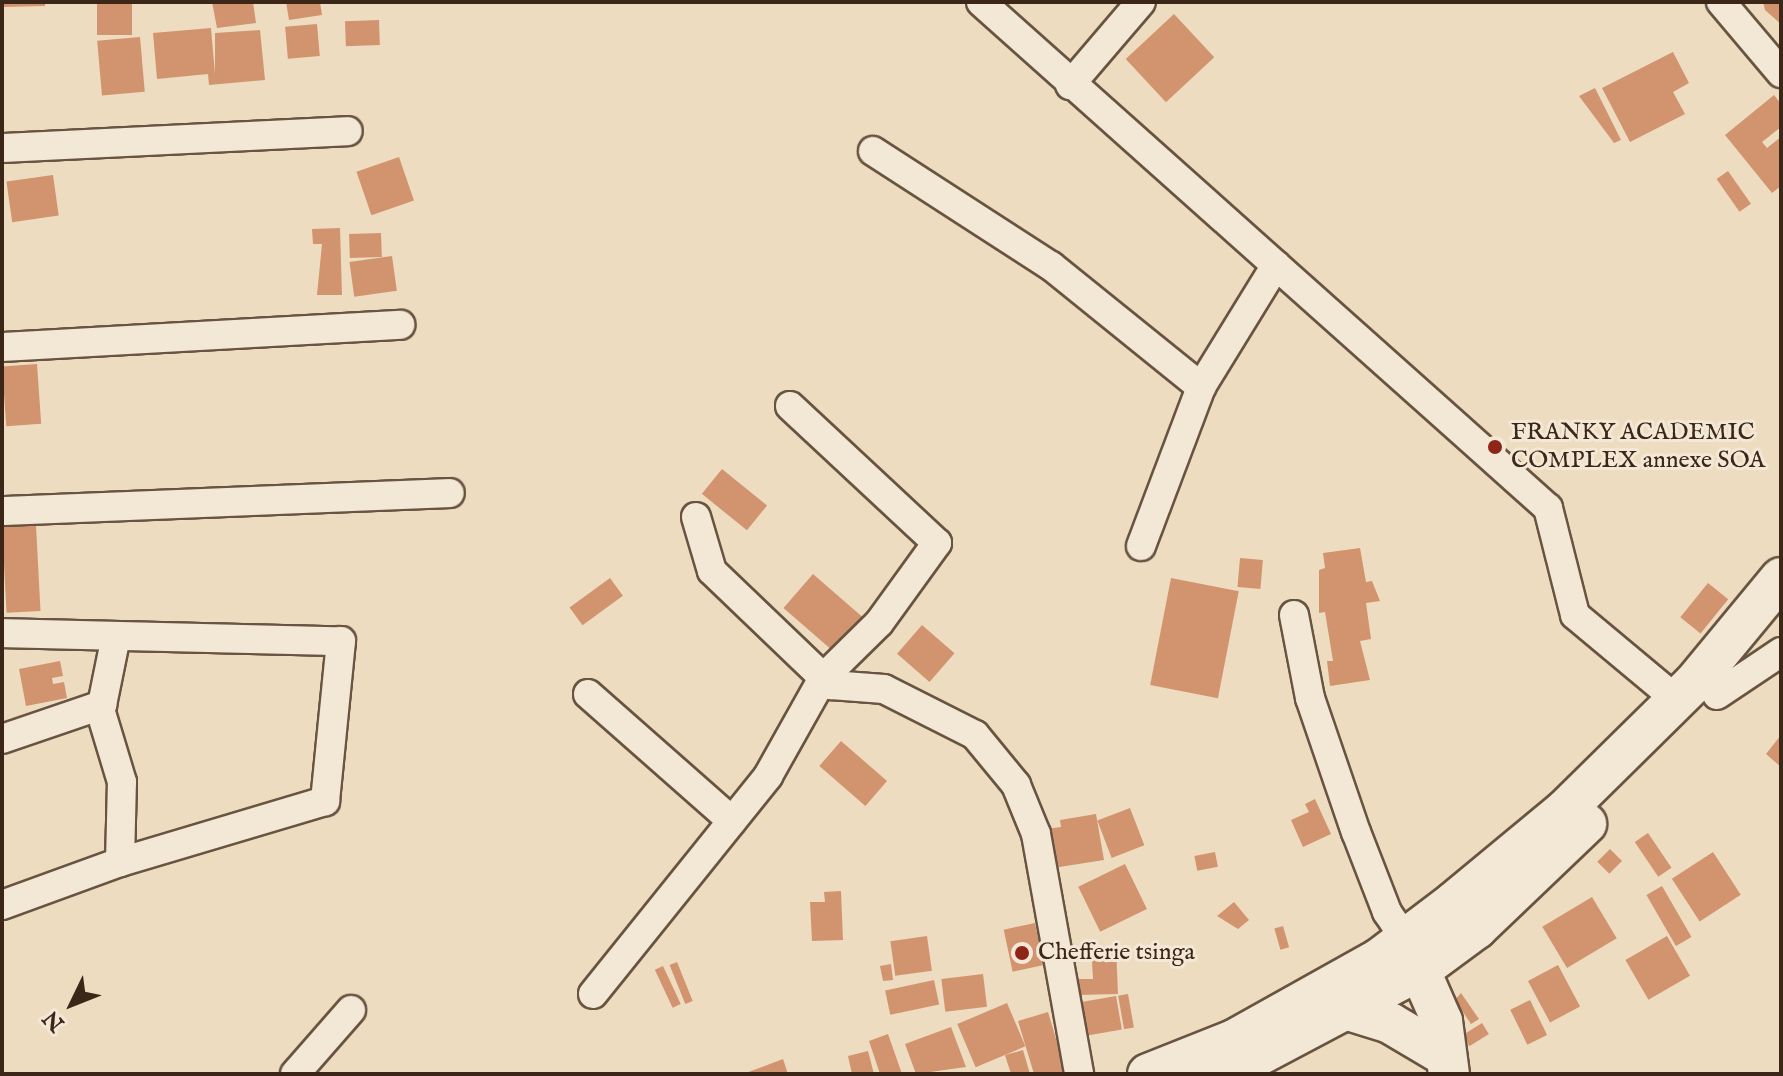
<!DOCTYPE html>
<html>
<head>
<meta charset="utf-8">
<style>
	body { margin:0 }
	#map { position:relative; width:1783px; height:1076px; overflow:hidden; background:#eddcc0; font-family:"IM FELL English",serif }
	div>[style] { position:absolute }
	.building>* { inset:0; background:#d2946f; transform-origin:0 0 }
	.roads { filter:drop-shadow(2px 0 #685441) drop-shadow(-2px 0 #685441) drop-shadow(0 2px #685441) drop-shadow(0 -2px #685441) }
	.street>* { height:28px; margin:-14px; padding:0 14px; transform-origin:14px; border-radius:14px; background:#f3e8d6 }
	.secondary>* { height:40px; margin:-20px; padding:0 20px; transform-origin:20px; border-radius:20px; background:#f3e8d6 }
	.dots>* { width:22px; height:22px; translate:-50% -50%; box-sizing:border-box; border:4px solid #f3e8d6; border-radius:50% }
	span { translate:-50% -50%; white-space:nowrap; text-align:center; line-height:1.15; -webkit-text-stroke:6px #f3e8d6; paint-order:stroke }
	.poi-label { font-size:24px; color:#3c2617 }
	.left { translate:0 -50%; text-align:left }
	.frame { position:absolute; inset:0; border:4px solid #3c2617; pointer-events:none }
	.north { position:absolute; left:32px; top:964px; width:80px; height:80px; -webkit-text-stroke:6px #f3e8d6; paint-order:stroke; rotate:227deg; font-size:22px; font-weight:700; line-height:32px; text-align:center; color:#3c2617 }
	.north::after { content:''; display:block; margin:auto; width:28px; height:36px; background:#3c2617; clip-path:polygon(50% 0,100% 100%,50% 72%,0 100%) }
</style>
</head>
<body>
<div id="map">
	<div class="building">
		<i style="clip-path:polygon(2px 2px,45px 2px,45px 6px,2px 7px)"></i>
		<i style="left:97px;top:2px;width:35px;height:33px"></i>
		<i style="clip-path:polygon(212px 2px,253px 2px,256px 23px,217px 28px)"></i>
		<i style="clip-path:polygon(286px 2px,320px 2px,322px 15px,289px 20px)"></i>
		<i style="clip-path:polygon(1763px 2px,1781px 2px,1781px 24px,1765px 10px)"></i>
		<i style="left:1174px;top:14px;width:59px;height:66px;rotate:47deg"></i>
		<i style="left:379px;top:20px;width:25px;height:34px;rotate:88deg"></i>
		<i style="left:317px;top:24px;width:32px;height:32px;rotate:85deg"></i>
		<i style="clip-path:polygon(211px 28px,215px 74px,215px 33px,260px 30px,265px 80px,209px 85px,208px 74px,157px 79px,153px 33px)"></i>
		<i style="left:140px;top:37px;width:55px;height:43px;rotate:85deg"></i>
		<i style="clip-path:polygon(1673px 52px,1689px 83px,1673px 92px,1685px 114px,1630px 142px,1602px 88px)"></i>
		<i style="clip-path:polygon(1595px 88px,1621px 140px,1614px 143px,1579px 96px)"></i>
		<i style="clip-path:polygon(1774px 95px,1781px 104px,1781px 127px,1762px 142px,1767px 148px,1781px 137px,1781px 186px,1772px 193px,1725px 135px)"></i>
		<i style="left:399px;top:157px;width:46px;height:45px;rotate:71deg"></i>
		<i style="left:1728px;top:171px;width:40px;height:14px;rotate:55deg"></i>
		<i style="left:53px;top:175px;width:41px;height:47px;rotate:82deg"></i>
		<i style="clip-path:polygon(340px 228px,342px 295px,317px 295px,322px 244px,313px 244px,312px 229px)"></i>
		<i style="left:381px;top:233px;width:24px;height:32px;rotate:88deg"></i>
		<i style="left:392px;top:256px;width:35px;height:43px;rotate:82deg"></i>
		<i style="left:37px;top:364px;width:60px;height:35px;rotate:86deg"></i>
		<i style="left:722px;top:469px;width:58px;height:32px;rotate:39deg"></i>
		<i style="left:36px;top:525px;width:86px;height:34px;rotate:87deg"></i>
		<i style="clip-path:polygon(1360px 548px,1366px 582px,1372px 581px,1380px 601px,1366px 603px,1371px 639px,1360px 641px,1370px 680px,1330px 686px,1327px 661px,1333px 661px,1325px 612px,1319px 613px,1319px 570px,1325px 568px,1323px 553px)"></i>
		<i style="left:1240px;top:558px;width:23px;height:29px;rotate:5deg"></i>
		<i style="left:813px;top:574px;width:69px;height:45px;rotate:41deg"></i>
		<i style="left:610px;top:578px;width:22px;height:50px;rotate:54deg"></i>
		<i style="left:1171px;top:578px;width:69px;height:109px;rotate:11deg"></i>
		<i style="left:1708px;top:583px;width:26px;height:44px;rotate:39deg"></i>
		<i style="left:922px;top:625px;width:43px;height:38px;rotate:41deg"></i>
		<i style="clip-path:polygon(60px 661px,63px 676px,52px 678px,53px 684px,64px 682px,67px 698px,26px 706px,19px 669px)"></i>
		<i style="clip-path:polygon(1781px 735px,1781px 767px,1766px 754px)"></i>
		<i style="left:841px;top:741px;width:61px;height:33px;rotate:41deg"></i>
		<i style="clip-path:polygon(1315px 799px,1331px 834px,1303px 847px,1291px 820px,1309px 812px,1305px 804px)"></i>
		<i style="left:1130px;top:808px;width:40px;height:35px;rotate:69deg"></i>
		<i style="clip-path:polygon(1096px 814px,1104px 860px,1053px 868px,1047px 829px,1061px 827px,1060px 820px)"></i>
		<i style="left:1648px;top:833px;width:42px;height:16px;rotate:56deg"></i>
		<i style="left:1610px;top:849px;width:17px;height:18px;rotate:45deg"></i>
		<i style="left:1215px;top:852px;width:15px;height:21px;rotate:79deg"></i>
		<i style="left:1713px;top:852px;width:51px;height:49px;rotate:57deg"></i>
		<i style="left:1125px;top:864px;width:50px;height:52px;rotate:64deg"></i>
		<i style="left:1662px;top:886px;width:59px;height:18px;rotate:60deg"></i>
		<i style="clip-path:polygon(841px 891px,843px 940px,812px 941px,810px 902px,825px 902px,824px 892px)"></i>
		<i style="left:1592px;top:897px;width:48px;height:58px;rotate:59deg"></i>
		<i style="clip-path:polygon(1234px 902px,1249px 920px,1238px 929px,1217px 916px)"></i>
		<i style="left:1035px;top:923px;width:43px;height:32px;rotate:78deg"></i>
		<i style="left:1283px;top:926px;width:22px;height:9px;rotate:74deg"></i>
		<i style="left:927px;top:936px;width:35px;height:37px;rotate:82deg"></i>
		<i style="left:1667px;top:936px;width:46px;height:48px;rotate:60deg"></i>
		<i style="clip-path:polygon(1081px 946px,1116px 946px,1118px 994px,1077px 995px,1077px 979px,1093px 979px,1092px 962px,1081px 962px)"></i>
		<i style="left:677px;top:962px;width:42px;height:8px;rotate:68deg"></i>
		<i style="clip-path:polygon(891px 964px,893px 980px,883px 981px,880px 966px)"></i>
		<i style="left:1558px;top:965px;width:47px;height:34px;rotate:62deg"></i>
		<i style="left:663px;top:966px;width:42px;height:9px;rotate:65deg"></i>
		<i style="left:983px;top:974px;width:33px;height:42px;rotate:83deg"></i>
		<i style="left:934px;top:980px;width:25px;height:50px;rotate:78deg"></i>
		<i style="clip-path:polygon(1461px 993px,1479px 1019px,1471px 1024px,1455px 1000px)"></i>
		<i style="left:1128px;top:994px;width:34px;height:10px;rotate:80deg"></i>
		<i style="left:1116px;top:996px;width:34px;height:41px;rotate:80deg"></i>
		<i style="left:1530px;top:1000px;width:39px;height:22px;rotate:64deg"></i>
		<i style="left:1007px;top:1003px;width:47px;height:54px;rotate:67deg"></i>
		<i style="clip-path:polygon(1048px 1012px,1065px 1069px,1062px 1074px,1034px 1074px,1018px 1021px)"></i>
		<i style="left:1482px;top:1023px;width:13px;height:23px;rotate:58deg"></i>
		<i style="clip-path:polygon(951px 1027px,966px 1067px,916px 1074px,905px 1044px)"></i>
		<i style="clip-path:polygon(888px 1034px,902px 1074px,880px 1074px,869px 1041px)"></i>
		<i style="clip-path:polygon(1023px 1050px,1030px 1074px,1011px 1074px,1005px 1055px)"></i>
		<i style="clip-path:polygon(868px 1051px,874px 1074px,852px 1074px,848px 1056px)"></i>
		<i style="clip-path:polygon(783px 1059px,788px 1074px,743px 1074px)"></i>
	</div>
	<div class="roads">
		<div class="street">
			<i style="left:981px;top:2px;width:760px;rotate:41.75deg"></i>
			<i style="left:1548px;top:508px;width:110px;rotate:75.8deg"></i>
			<i style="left:1575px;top:615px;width:133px;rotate:39.8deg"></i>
			<i style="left:1721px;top:2px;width:93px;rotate:49.8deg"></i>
			<i style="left:1070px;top:85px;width:109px;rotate:-49.5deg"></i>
			<i style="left:2px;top:148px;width:346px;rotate:-2.8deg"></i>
			<i style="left:873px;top:151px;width:212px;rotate:32.9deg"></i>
			<i style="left:1051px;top:266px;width:193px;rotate:38.9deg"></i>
			<i style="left:2px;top:347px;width:399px;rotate:-3.2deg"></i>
			<i style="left:2px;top:511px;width:448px;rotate:-2.3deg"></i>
			<i style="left:696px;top:517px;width:56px;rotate:73.5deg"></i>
			<i style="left:712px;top:571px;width:165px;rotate:43.8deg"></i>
			<i style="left:831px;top:685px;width:53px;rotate:4.3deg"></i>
			<i style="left:884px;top:689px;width:102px;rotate:26.8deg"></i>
			<i style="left:975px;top:735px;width:65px;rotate:50.6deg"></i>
			<i style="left:1016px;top:785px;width:53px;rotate:67.8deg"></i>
			<i style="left:1036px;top:834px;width:244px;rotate:79.8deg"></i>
			<i style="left:1141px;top:546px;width:170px;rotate:-69.3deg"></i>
			<i style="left:1201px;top:387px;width:143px;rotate:-58.4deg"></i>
			<i style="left:1294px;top:615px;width:85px;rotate:79.1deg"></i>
			<i style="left:1310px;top:698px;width:142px;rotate:71.1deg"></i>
			<i style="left:1356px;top:832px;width:86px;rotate:68.8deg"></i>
			<i style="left:1387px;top:912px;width:32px;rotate:56deg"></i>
			<i style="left:2px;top:633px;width:339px;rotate:1.4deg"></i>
			<i style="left:341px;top:641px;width:161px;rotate:95.7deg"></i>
			<i style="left:325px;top:801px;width:214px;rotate:163.4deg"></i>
			<i style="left:588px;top:694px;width:192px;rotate:41.4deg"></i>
			<i style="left:1717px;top:695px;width:77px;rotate:-33.9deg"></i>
			<i style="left:2px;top:739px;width:106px;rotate:-18.8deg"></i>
			<i style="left:102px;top:705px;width:70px;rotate:-78.5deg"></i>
			<i style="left:2px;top:905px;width:126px;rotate:-20deg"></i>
			<i style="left:120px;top:862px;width:80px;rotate:-88.6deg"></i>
			<i style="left:122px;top:782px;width:79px;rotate:-106.8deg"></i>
			<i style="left:593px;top:994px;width:280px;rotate:-51.2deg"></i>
			<i style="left:768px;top:776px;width:112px;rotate:-60.7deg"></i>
			<i style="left:823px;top:678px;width:78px;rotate:-44.5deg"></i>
			<i style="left:879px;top:623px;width:99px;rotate:-54.1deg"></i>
			<i style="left:937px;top:543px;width:201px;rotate:-137deg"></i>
			<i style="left:295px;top:1074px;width:85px;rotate:-48.8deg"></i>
		</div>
		<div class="secondary">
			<i style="left:1409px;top:946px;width:82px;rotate:66.3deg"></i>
			<i style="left:1442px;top:1021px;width:53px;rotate:82.5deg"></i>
			<i style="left:1348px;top:1010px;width:44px;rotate:17.2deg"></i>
			<i style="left:1390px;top:1023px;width:55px;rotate:30.8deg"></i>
			<i style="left:1148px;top:1074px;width:92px;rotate:-21.6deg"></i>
			<i style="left:1234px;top:1040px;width:166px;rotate:-29.2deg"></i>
			<i style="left:1379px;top:959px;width:94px;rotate:-37.2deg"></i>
			<i style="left:1454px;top:902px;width:144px;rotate:-39.7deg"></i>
			<i style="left:1565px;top:810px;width:181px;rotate:-44.6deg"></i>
			<i style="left:1694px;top:683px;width:136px;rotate:-50.4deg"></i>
			<i style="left:1223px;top:1074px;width:226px;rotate:-27.9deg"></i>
			<i style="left:1423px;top:968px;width:67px;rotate:-36.5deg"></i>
			<i style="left:1477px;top:928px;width:151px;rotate:-43.7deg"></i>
		</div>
	</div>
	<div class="dots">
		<i style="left:1495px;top:447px;background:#8f2418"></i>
		<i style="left:1022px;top:953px;background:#8f2418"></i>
	</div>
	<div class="poi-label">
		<span class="left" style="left:1511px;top:447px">FRANKY ACADEMIC<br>COMPLEX annexe SOA</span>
		<span class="left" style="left:1038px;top:953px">Chefferie tsinga</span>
	</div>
	<div class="frame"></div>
	<div class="north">N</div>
</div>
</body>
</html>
